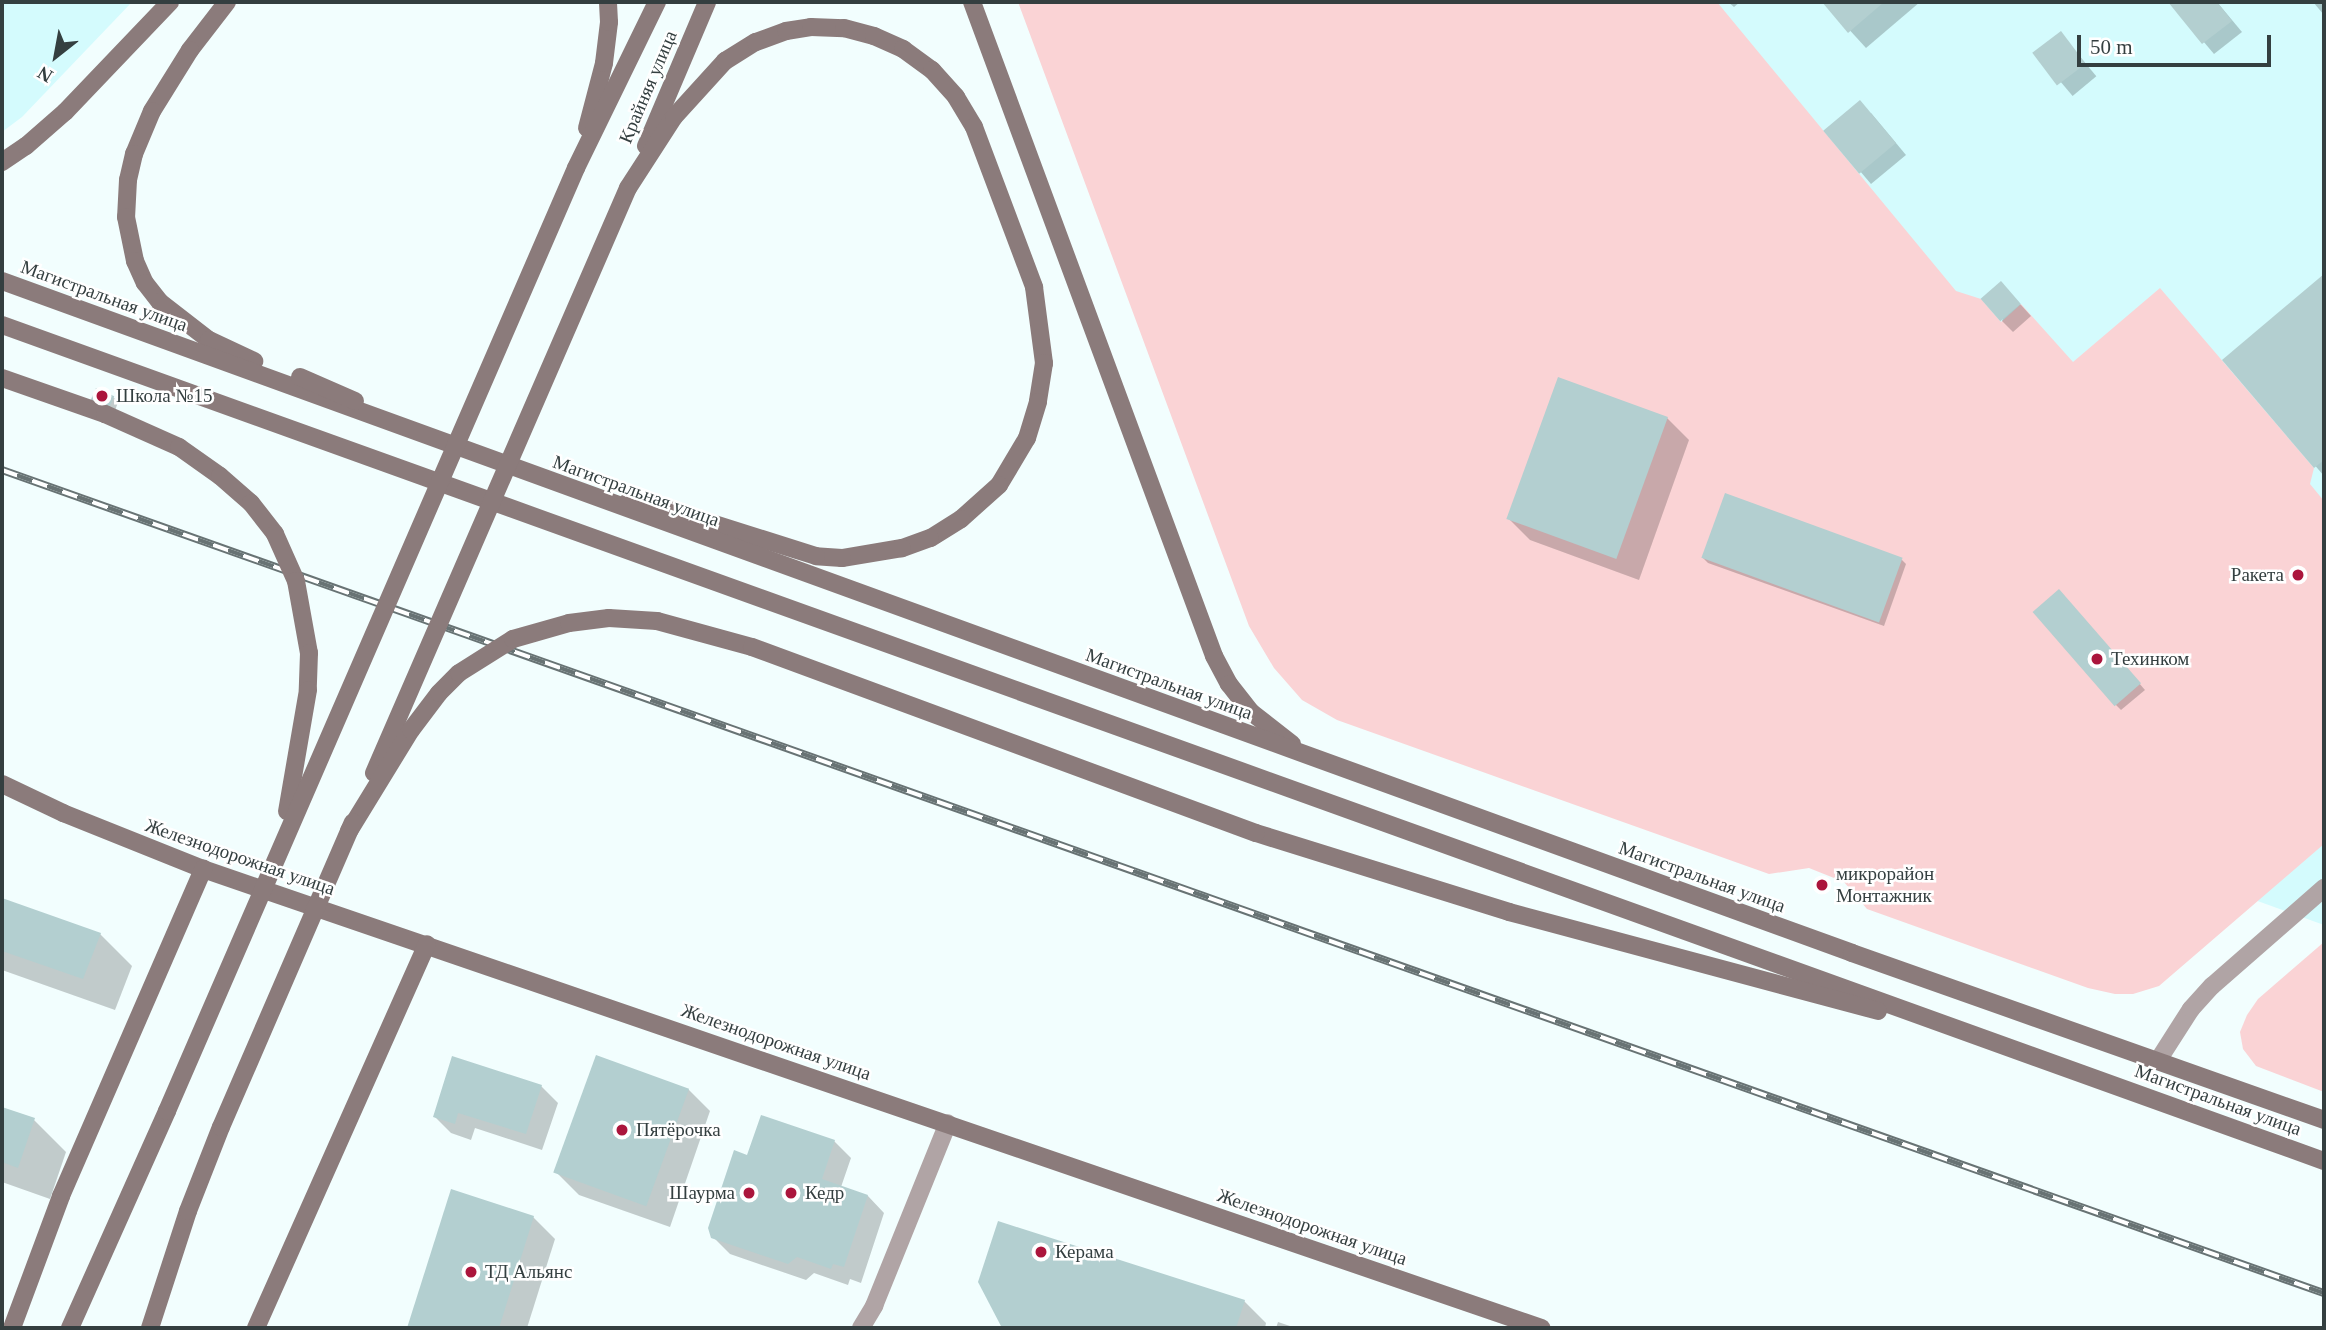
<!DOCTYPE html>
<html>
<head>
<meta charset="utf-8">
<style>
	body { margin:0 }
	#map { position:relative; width:2326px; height:1330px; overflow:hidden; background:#f2fefe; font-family:"Times New Roman",serif }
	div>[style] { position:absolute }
	.built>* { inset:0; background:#d4fbfd }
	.green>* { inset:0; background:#fad3d5 }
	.shadow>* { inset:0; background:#0003; transform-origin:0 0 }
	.building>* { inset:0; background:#b3cfd0; transform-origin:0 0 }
	.street>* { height:18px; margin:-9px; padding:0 9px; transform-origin:9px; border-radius:9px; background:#b0a4a5 }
	.secondary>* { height:18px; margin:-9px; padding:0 9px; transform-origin:9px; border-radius:9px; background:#8b7b7b }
	.rail>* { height:8px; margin-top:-4px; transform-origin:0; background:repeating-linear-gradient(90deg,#fff 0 16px,#687374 0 32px); box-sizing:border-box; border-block:2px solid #687374 }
	.secondary-bridge>* { height:18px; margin:-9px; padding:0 9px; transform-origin:9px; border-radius:9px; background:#8b7b7b }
	.dots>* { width:19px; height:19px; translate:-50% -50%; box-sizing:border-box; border:4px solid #fff; border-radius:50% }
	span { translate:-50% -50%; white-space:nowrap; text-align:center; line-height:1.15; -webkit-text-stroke:5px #fff; paint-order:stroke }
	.street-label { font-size:19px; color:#343f40 }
	.poi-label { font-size:19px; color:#343f40 }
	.left { translate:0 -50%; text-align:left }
	.right { translate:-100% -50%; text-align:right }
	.frame { position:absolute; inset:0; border:4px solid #343f40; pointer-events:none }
	.north { position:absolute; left:21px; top:21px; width:70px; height:70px; -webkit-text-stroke:5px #fff; paint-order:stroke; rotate:211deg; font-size:19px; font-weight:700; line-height:28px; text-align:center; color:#343f40 }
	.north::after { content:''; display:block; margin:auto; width:24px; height:32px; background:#343f40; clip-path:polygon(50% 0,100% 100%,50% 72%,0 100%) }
	.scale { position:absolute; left:2077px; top:35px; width:194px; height:32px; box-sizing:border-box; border:4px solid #343f40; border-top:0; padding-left:9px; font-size:21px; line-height:24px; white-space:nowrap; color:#343f40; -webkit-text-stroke:5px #fff; paint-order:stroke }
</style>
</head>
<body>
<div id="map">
	<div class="built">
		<i style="clip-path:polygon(2px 2px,132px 2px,22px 117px,2px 132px)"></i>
		<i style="clip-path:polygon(1031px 2px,2324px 2px,2324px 925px,1477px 618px)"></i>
	</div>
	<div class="green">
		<i style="clip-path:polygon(1018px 2px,1717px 2px,1956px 291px,1981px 299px,2001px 322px,2021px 304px,2073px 362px,2160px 288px,2314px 468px,2310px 484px,2324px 501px,2324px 844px,2159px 986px,2133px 994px,2115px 994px,2088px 988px,1867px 909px,1844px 882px,1809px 868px,1769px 874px,1337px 720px,1302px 700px,1274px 668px,1249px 626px)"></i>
		<i style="clip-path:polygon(2324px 942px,2324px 1092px,2256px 1066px,2243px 1049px,2240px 1032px,2247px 1015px,2258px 999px)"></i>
	</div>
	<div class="shadow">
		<i style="clip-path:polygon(1728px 2px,1740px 2px,1734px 7px)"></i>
		<i style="clip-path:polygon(1824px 2px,1920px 2px,1866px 48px)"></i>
		<i style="clip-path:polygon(2170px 2px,2217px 2px,2242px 32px,2214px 54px)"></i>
		<i style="clip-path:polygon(2313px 2px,2324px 2px,2324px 15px)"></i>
		<i style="left:2061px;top:34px;width:55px;height:31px;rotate:50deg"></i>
		<i style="clip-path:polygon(1871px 113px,1906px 155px,1871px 184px,1826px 131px)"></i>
		<i style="clip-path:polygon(2324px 276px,2324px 476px,2225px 360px)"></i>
		<i style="clip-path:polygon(2011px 294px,2031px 316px,2013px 332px,2002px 321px)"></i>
		<i style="clip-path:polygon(113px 397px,118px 402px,115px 411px,98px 404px)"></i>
		<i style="clip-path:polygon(1667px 418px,1689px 440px,1639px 580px,1530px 540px,1508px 518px)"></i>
		<i style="clip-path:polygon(1703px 558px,1901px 559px,1906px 564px,1884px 626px,1708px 563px)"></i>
		<i style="clip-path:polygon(2087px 623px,2145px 690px,2121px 710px,2116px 705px)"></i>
		<i style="clip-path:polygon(2px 900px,100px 934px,132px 966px,115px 1010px,2px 970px)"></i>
		<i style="clip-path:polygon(541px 1086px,558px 1103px,542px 1150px,475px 1128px,471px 1140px,451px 1133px,435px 1117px)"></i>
		<i style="clip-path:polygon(688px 1089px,710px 1111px,670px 1227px,579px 1195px,557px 1173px)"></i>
		<i style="clip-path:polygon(2px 1109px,34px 1120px,66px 1152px,50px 1199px,2px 1182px)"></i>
		<i style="clip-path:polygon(834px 1141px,851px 1158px,841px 1187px,868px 1196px,884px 1213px,861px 1283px,850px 1279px,848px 1285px,814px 1273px,806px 1280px,730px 1254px,713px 1237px,748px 1157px)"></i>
		<i style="clip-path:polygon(453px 1192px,533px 1217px,555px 1239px,527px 1328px,409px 1328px)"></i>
		<i style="clip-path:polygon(980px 1281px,1244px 1301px,1266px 1323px,1265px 1328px,1004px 1328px)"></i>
		<i style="clip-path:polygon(1278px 1322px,1296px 1328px,1276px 1328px)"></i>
	</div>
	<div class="building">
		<i style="clip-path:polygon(1822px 2px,1884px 2px,1848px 33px)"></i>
		<i style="clip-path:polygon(2168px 2px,2217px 2px,2232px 21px,2202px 44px)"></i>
		<i style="left:2061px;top:31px;width:41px;height:36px;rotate:53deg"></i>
		<i style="left:1860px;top:100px;width:56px;height:48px;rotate:50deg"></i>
		<i style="clip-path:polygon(2324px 274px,2324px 460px,2314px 468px,2222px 360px)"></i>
		<i style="left:2001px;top:281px;width:30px;height:27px;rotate:49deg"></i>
		<i style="left:1558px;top:377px;width:117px;height:151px;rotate:20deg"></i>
		<i style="left:96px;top:388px;width:20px;height:13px;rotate:24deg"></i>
		<i style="left:1725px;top:493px;width:189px;height:69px;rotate:20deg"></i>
		<i style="left:2059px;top:589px;width:125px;height:35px;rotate:49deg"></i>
		<i style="clip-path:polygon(2px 898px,101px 933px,83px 979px,2px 951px)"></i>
		<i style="left:596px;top:1055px;width:99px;height:125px;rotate:20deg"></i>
		<i style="clip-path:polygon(452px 1056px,542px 1085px,526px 1134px,458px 1113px,455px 1124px,433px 1117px)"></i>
		<i style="clip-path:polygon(2px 1107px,35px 1118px,18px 1168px,2px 1162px)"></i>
		<i style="clip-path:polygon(761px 1115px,835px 1140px,822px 1179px,868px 1195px,844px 1267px,833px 1264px,831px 1269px,797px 1257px,788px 1264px,711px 1238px,708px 1228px,734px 1150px,747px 1155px)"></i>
		<i style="clip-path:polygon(451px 1189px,534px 1216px,499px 1328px,407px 1328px)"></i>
		<i style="clip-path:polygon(998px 1221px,1245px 1300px,1236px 1328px,1002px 1328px,978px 1282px)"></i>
	</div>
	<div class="street">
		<i style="left:2159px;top:1059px;width:59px;rotate:-57.4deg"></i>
		<i style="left:2191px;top:1009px;width:31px;rotate:-48deg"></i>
		<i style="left:2212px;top:986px;width:149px;rotate:-41.2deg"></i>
		<i style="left:861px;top:1328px;width:26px;rotate:-59deg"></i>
		<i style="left:874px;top:1306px;width:197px;rotate:-68deg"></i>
	</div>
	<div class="secondary">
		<i style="left:227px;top:2px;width:61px;rotate:127.6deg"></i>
		<i style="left:190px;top:50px;width:72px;rotate:121.9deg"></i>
		<i style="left:152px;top:111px;width:47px;rotate:112.7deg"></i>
		<i style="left:134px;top:154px;width:27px;rotate:103deg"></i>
		<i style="left:128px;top:180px;width:37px;rotate:93deg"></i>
		<i style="left:126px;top:217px;width:45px;rotate:78.4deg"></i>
		<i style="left:135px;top:261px;width:24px;rotate:66deg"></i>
		<i style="left:145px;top:283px;width:24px;rotate:52deg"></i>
		<i style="left:160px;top:302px;width:62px;rotate:37.8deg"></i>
		<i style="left:209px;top:340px;width:50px;rotate:25deg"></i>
		<i style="left:972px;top:2px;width:697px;rotate:69.69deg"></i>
		<i style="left:1214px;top:656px;width:32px;rotate:62deg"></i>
		<i style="left:1229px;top:684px;width:36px;rotate:52deg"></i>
		<i style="left:1251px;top:712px;width:52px;rotate:38deg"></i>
		<i style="left:587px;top:128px;width:67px;rotate:-75.3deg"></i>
		<i style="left:604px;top:63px;width:41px;rotate:-83deg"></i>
		<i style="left:609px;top:22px;width:20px;rotate:-93deg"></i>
		<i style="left:646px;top:146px;width:156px;rotate:-67deg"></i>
		<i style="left:2px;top:162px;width:29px;rotate:-34deg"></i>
		<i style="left:26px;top:146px;width:52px;rotate:-41.1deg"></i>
		<i style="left:65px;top:112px;width:152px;rotate:-46.3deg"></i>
		<i style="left:576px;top:168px;width:185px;rotate:-64deg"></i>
		<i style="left:628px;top:188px;width:85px;rotate:-57.1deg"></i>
		<i style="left:674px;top:117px;width:76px;rotate:-47.7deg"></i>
		<i style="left:725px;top:61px;width:36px;rotate:-32deg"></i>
		<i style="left:756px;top:42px;width:32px;rotate:-20deg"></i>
		<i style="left:786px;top:31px;width:25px;rotate:-9deg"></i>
		<i style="left:811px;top:27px;width:33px;rotate:2deg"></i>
		<i style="left:844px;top:28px;width:31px;rotate:15deg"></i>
		<i style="left:874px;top:36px;width:32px;rotate:24deg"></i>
		<i style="left:903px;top:49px;width:36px;rotate:36deg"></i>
		<i style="left:932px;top:70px;width:36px;rotate:48deg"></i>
		<i style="left:956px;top:97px;width:35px;rotate:59deg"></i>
		<i style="left:974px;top:127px;width:171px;rotate:69.4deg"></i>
		<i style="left:1034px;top:287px;width:77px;rotate:82.5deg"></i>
		<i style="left:1044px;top:363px;width:39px;rotate:99deg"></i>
		<i style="left:1038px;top:402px;width:38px;rotate:107deg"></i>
		<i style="left:1027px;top:438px;width:55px;rotate:120.8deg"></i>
		<i style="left:999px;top:485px;width:51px;rotate:138.2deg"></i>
		<i style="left:961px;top:519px;width:36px;rotate:148deg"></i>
		<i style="left:930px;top:538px;width:30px;rotate:160deg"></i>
		<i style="left:902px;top:548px;width:61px;rotate:170.5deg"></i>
		<i style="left:842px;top:558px;width:26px;rotate:-176deg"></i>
		<i style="left:816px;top:556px;width:156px;rotate:-162.5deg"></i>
		<i style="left:667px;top:509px;width:39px;rotate:-168deg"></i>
		<i style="left:2px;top:281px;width:1968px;rotate:19.96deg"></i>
		<i style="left:1852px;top:953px;width:501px;rotate:19.48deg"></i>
		<i style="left:2px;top:325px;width:2468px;rotate:19.8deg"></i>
		<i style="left:300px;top:377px;width:60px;rotate:23.6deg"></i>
		<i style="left:2px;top:784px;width:68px;rotate:25.4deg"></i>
		<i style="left:63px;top:813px;width:151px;rotate:21.8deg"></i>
		<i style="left:203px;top:869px;width:1415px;rotate:18.93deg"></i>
		<i style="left:1256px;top:833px;width:265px;rotate:17.3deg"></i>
		<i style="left:1509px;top:912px;width:382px;rotate:15deg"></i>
		<i style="left:12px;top:1328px;width:141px;rotate:-69.6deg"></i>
		<i style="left:61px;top:1196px;width:357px;rotate:-66.5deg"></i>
		<i style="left:70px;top:1328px;width:238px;rotate:-65.9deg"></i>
		<i style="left:150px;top:1328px;width:123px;rotate:-72deg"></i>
		<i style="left:188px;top:1211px;width:90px;rotate:-68.6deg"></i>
		<i style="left:256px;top:1328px;width:420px;rotate:-66deg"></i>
	</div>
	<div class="rail">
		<i style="left:2px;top:470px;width:2464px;rotate:19.52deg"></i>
	</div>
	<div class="secondary-bridge">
		<i style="left:2px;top:378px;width:109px;rotate:19.3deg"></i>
		<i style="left:105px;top:414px;width:81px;rotate:24deg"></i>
		<i style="left:179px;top:447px;width:50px;rotate:35.3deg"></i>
		<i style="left:220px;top:476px;width:41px;rotate:41.1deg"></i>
		<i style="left:251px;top:503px;width:39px;rotate:52deg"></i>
		<i style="left:275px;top:534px;width:51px;rotate:65.9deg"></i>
		<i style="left:296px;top:581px;width:73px;rotate:79.8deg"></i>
		<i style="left:309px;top:653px;width:37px;rotate:92deg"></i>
		<i style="left:308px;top:690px;width:123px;rotate:99.8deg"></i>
		<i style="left:374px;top:773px;width:638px;rotate:-66.53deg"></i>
		<i style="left:349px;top:831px;width:119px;rotate:-58.5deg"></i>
		<i style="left:411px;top:730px;width:46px;rotate:-52.9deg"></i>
		<i style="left:439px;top:693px;width:28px;rotate:-45deg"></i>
		<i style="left:459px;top:673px;width:64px;rotate:-32.2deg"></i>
		<i style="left:513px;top:639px;width:58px;rotate:-15.9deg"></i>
		<i style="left:569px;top:623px;width:40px;rotate:-7.1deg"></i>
		<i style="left:609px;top:618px;width:48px;rotate:3.6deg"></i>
		<i style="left:657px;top:621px;width:98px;rotate:15.3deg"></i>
		<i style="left:752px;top:647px;width:537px;rotate:20.26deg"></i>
		<i style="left:167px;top:1111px;width:1028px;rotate:-66.55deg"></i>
		<i style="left:221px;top:1127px;width:332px;rotate:-66.6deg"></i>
	</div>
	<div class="dots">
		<i style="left:102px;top:396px;background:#ab153c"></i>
		<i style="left:2298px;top:575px;background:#ab153c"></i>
		<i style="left:2097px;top:659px;background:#ab153c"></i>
		<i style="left:1822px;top:885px;background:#ab153c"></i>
		<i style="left:622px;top:1130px;background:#ab153c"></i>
		<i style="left:749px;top:1193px;background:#ab153c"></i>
		<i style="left:791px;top:1193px;background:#ab153c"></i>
		<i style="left:1041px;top:1252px;background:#ab153c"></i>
		<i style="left:471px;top:1272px;background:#ab153c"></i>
	</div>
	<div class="street-label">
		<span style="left:648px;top:87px;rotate:-67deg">Крайняя улица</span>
		<span style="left:104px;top:296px;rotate:20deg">Магистральная улица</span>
		<span style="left:636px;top:491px;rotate:20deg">Магистральная улица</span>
		<span style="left:1169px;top:684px;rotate:20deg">Магистральная улица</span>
		<span style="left:240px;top:857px;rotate:19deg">Железнодорожная улица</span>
		<span style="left:1702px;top:877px;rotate:20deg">Магистральная улица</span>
		<span style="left:776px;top:1042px;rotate:19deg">Железнодорожная улица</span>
		<span style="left:2218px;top:1100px;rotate:20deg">Магистральная улица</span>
		<span style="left:1312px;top:1227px;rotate:19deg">Железнодорожная улица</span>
	</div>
	<div class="poi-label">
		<span class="left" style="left:116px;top:396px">Школа №15</span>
		<span class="right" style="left:2284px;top:575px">Ракета</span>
		<span class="left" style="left:2111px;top:659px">Техинком</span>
		<span class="left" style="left:1836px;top:885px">микрорайон<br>Монтажник</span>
		<span class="left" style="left:636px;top:1130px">Пятёрочка</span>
		<span class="right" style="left:735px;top:1193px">Шаурма</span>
		<span class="left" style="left:805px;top:1193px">Кедр</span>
		<span class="left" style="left:1055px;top:1252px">Керама</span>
		<span class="left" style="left:485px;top:1272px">ТД Альянс</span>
	</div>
	<div class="frame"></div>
	<div class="north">N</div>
	<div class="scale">50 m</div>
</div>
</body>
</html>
